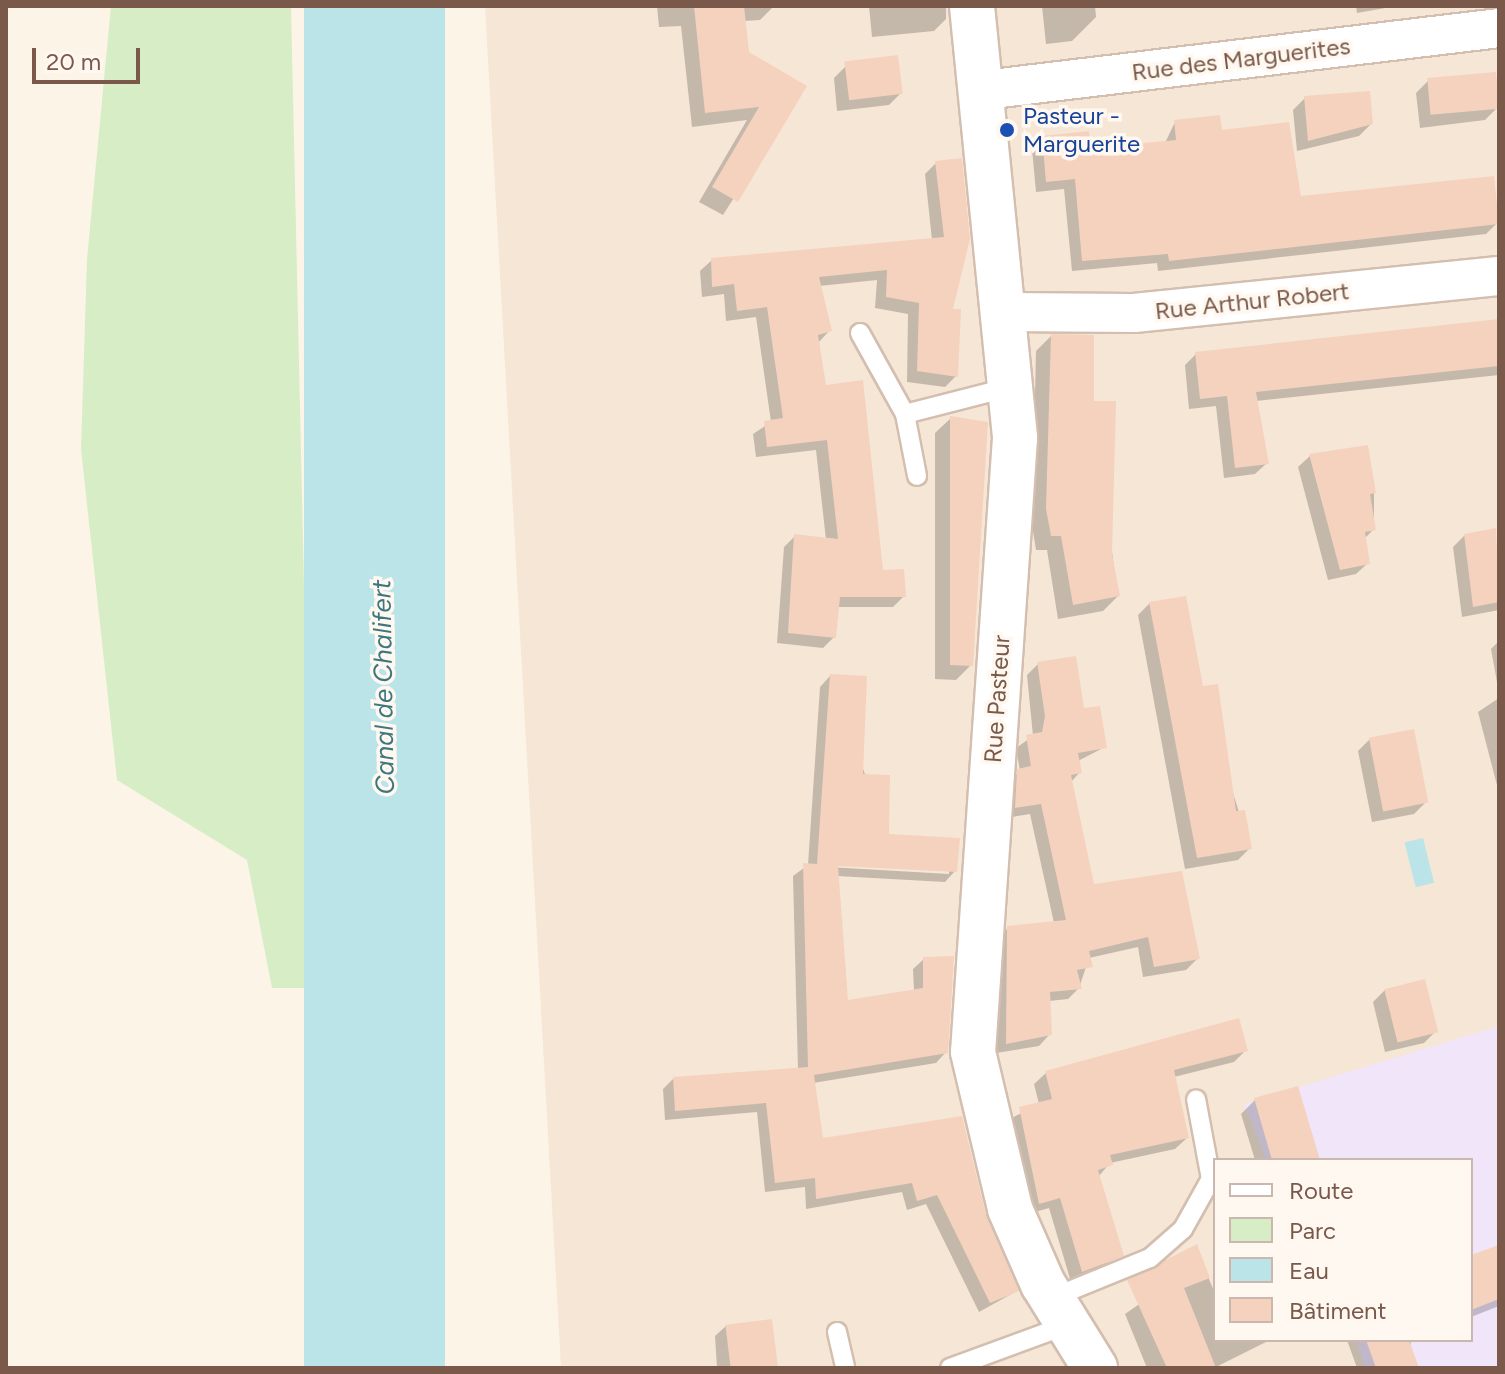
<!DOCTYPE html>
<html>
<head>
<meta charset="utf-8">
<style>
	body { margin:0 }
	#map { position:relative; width:1505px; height:1374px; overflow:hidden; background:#fdf4e8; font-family:Figtree,sans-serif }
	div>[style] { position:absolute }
	.residential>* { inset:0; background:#f6e6d6 }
	.education>* { inset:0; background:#f1e5fa }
	.green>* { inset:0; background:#d7edc5 }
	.water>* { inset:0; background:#bbe4e9; transform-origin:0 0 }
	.shadow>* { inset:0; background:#0003 }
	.building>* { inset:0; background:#f5d2be; transform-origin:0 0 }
	.roads { filter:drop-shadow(2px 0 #d3beaf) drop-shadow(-2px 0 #d3beaf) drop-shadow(0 2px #d3beaf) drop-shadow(0 -2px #d3beaf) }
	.service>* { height:18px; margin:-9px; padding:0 9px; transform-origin:9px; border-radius:9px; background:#fff }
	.minor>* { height:38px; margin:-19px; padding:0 19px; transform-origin:19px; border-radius:19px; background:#fff }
	.tertiary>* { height:44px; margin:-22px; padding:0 22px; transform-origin:22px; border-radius:22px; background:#fff }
	.dots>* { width:22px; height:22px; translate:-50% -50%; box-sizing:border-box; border:4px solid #fff8f0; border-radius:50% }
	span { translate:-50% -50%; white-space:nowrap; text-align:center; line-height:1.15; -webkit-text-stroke:7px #fff8f0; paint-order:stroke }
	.street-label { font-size:24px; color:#7a594a }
	.transit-label { font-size:24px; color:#164399 }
	.left { translate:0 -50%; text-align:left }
	.water-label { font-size:26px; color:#3c777f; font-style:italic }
	.frame { position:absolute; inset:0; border:8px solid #7a594a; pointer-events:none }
	.legend { position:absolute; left:1213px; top:1158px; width:260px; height:184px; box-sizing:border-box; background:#fff8f0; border:2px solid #cab8ae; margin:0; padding:10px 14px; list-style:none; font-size:24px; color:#7a594a }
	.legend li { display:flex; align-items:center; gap:16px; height:40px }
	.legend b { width:40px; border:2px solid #cab8ae }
	.scale { position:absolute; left:32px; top:48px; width:108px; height:36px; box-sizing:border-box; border:4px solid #7a594a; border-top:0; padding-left:10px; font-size:24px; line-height:28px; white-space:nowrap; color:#7a594a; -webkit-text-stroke:6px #fff8f0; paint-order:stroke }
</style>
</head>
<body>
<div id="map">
	<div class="residential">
		<i style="clip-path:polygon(evenodd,485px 6px,1499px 6px,1499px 1368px,561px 1368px,485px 6px,1215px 1160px,1471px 1160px,1471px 1340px,1215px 1340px,1215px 1160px)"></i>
	</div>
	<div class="education">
		<i style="clip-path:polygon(1499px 1026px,1499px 1368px,1365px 1368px,1356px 1340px,1471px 1340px,1471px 1160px,1266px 1160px,1244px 1104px)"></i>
	</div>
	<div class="green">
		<i style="clip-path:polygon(111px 6px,291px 6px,313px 988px,272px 988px,247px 860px,117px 780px,81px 449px,87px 259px)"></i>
	</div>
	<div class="water">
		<i style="left:304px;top:6px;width:141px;height:1362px"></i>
		<i style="left:1423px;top:838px;width:46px;height:19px;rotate:76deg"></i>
	</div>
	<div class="shadow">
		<i style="clip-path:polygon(657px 6px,774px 6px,760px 20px,744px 21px,747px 53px,805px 86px,723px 215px,699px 202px,747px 120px,692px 127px,681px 26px,659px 27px)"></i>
		<i style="clip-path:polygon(869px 6px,946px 6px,946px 19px,934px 31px,872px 37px)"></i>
		<i style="clip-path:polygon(1042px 6px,1095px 6px,1096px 17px,1072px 41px,1046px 44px)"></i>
		<i style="clip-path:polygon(1356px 6px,1397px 6px,1357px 13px)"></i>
		<i style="clip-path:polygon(846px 66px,901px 93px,889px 105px,837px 111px,834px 78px)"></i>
		<i style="clip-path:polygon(1428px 81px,1497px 108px,1485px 120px,1420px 128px,1416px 93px)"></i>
		<i style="clip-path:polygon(1305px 98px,1371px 124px,1359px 136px,1297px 151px,1293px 110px)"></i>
		<i style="clip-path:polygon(1175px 122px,1220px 132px,1299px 198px,1497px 223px,1486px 234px,1158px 271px,1157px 263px,1072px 271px,1064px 189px,1036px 192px,1032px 149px,1043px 138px,1089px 150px,1165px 143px)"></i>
		<i style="clip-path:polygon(960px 160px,950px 311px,956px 376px,945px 387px,907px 382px,908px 314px,875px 308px,877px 280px,819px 286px,830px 330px,819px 342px,824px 387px,881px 572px,904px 596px,893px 607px,837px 607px,834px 637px,823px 648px,777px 643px,784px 547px,795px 536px,826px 540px,816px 450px,756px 457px,753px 434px,771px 422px,756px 317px,726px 321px,724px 294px,702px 297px,700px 271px,712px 260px,932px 240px,925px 174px,936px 163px)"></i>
		<i style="clip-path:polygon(1499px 321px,1499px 375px,1256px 401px,1267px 463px,1255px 474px,1224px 478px,1216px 406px,1189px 409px,1185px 365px,1196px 354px)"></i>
		<i style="clip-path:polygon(1051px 336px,1092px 403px,1118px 596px,1103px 611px,1058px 619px,1047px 550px,1036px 550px,1032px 525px,1036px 351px)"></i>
		<i style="clip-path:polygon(951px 418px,971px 665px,956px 680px,935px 679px,935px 433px)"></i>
		<i style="clip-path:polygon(1310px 456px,1374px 492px,1374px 529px,1364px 539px,1368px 563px,1356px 574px,1328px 580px,1298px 467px)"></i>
		<i style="clip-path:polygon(1495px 530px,1499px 610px,1462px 617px,1453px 547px,1465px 535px)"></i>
		<i style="clip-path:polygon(1150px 603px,1201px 689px,1250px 848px,1238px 860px,1185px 869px,1138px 615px)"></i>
		<i style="clip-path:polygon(1499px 641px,1499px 688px,1498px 688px,1491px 649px)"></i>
		<i style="clip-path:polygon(1038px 664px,1105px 747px,1078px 761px,1080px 772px,1071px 782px,1093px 886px,1197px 959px,1186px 970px,1143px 977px,1138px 947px,1089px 958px,1079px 988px,1068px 999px,1049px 1001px,1050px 1034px,1039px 1046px,996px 1053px,996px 939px,1008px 928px,1054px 923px,1030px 814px,1005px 818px,1007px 783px,1020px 771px,1016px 748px,1033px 736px,1027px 675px)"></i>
		<i style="clip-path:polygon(evenodd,830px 676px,887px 836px,955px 871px,945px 882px,837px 876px,846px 1003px,914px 991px,913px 969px,924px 959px,946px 1052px,936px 1063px,813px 1083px,821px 1140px,984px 1216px,1017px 1291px,979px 1312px,926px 1204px,907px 1210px,902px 1192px,806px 1209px,805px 1187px,765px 1192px,757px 1112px,665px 1120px,663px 1089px,673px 1079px,798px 1070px,793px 876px,808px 865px,820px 687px,830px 676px,828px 863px,949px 870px,949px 874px,828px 867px,828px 863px)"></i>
		<i style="clip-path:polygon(1499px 698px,1499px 793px,1478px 712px)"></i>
		<i style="clip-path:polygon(1370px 739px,1426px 802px,1414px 814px,1372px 822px,1358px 751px)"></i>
		<i style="clip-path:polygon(1385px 990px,1436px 1031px,1424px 1043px,1385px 1052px,1373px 1002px)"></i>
		<i style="clip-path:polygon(1246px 1050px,1234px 1062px,1174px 1077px,1187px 1138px,1175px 1149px,1110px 1163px,1099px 1176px,1122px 1255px,1071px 1282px,1049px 1208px,1028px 1214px,1008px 1120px,1039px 1104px,1034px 1084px,1046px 1073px)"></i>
		<i style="clip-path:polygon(1255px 1100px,1318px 1160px,1255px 1160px,1241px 1114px)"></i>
		<i style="clip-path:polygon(1499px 1247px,1499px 1306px,1471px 1317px,1471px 1258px)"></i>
		<i style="clip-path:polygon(1201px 1261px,1215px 1293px,1215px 1340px,1270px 1340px,1214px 1368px,1147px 1368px,1125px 1314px)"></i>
		<i style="clip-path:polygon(726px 1326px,776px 1368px,717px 1368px,715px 1336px)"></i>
		<i style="clip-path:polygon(1347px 1340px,1411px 1340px,1409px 1368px,1357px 1368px)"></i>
	</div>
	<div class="building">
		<i style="clip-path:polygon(694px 6px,744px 6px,749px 52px,807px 86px,738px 202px,712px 187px,759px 107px,705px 113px)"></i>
		<i style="left:898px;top:55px;width:39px;height:54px;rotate:83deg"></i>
		<i style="left:1496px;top:72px;width:37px;height:69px;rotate:85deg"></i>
		<i style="clip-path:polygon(1370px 91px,1373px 124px,1308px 141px,1304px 96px)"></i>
		<i style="clip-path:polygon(1220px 115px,1222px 130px,1289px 122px,1301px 196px,1494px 176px,1499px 224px,1169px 261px,1168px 254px,1082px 261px,1075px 179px,1046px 182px,1042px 136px,1089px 131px,1091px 148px,1176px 140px,1174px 120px)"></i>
		<i style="clip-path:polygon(962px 158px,970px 239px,953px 309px,961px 309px,958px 377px,917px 371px,919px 303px,886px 297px,887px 270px,819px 277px,832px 331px,818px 335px,826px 385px,863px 380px,883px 570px,904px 569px,906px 597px,840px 597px,836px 638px,788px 633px,794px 534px,838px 539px,827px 440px,767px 447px,764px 421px,783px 418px,767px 307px,737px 311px,734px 284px,712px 287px,711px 258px,944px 237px,935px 161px)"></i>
		<i style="clip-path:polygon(1499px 319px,1499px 366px,1256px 392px,1269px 464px,1235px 468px,1227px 396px,1200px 399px,1195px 352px)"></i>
		<i style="clip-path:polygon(1051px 334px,1094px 335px,1094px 401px,1116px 401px,1112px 554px,1120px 596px,1073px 605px,1061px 536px,1051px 536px,1046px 509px)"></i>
		<i style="clip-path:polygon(950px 416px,988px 422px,973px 666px,950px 665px)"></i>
		<i style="clip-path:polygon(1368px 445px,1376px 493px,1370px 494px,1376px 530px,1365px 532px,1370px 564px,1340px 570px,1309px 454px)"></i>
		<i style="clip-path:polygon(1496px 528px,1499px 602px,1473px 607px,1464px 534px)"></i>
		<i style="clip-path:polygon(1186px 596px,1203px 686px,1218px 684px,1236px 811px,1245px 810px,1252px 849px,1197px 858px,1149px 602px)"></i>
		<i style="clip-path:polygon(1076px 656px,1084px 708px,1100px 706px,1107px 748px,1078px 753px,1082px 773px,1071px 775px,1094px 884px,1182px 871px,1200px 959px,1154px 967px,1148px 937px,1089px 951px,1093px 967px,1077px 970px,1082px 989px,1050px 992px,1052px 1035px,1006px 1044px,1007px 926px,1066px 920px,1041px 804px,1015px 808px,1017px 769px,1031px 766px,1026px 735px,1042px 732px,1045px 716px,1037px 662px)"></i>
		<i style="clip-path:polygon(830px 674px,867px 676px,863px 774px,890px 775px,889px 834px,960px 838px,957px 872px,838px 866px,848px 1000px,923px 988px,923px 957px,954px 956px,948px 1053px,814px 1075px,823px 1138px,962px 1116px,986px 1215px,1019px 1291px,990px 1303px,937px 1195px,917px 1201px,912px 1183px,816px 1199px,815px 1178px,775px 1183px,766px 1103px,675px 1111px,673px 1077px,808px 1067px,803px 863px,817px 864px)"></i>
		<i style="left:1414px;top:729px;width:75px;height:46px;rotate:79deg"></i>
		<i style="left:1425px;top:979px;width:55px;height:42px;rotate:76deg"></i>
		<i style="clip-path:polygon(1239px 1018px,1248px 1051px,1174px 1070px,1189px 1138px,1110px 1155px,1113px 1165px,1098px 1170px,1124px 1256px,1082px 1272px,1060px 1198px,1039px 1204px,1019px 1107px,1052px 1099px,1045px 1071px)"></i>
		<i style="clip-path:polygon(1298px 1086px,1320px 1160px,1272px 1160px,1254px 1098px)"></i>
		<i style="clip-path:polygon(1197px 1244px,1210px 1278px,1184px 1288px,1216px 1368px,1167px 1368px,1127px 1280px)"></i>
		<i style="clip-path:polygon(1499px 1245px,1499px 1299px,1471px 1310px,1471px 1255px)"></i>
		<i style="left:772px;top:1319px;width:49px;height:47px;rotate:83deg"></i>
		<i style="clip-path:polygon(1366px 1340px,1409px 1340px,1419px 1368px,1376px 1368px)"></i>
	</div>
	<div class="roads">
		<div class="service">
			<i style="left:860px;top:333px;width:93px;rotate:60.9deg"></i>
			<i style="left:905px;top:414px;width:63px;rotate:79deg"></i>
			<i style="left:905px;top:414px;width:109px;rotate:-14.3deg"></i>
			<i style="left:1052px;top:1298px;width:106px;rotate:-22.2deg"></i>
			<i style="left:1150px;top:1258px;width:44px;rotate:-41.3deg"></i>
			<i style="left:1183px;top:1229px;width:57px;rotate:-60.8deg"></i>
			<i style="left:1211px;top:1179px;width:81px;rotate:-100.6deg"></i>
			<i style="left:837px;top:1332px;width:37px;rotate:77deg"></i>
			<i style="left:950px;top:1368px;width:125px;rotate:-20.2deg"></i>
		</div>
		<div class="minor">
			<i style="left:984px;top:90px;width:519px;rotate:-6.86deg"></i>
			<i style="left:1005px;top:312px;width:129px;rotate:0.4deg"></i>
			<i style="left:1134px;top:313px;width:367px;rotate:-5.8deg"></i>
		</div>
		<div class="tertiary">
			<i style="left:972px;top:6px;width:434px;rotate:84.3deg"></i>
			<i style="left:1015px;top:438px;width:615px;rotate:93.91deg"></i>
			<i style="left:973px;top:1052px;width:161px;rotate:76.7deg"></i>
			<i style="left:1010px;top:1209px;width:82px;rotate:66.3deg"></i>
			<i style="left:1043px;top:1284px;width:99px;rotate:58.2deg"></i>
		</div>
	</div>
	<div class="dots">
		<i style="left:1007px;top:130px;background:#1a4fb4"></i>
	</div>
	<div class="street-label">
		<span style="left:1241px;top:59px;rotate:-7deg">Rue des Marguerites</span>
		<span style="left:1252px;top:301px;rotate:-6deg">Rue Arthur Robert</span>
		<span style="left:997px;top:699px;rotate:-86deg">Rue Pasteur</span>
	</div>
	<div class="transit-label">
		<span class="left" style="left:1023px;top:130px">Pasteur -<br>Marguerite</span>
	</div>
	<div class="water-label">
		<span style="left:384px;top:687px;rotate:-91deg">Canal de Chalifert</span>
	</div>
	<div class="frame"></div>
	<ul class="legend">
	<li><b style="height:10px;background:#fff"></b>Route</li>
	<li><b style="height:22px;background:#d7edc5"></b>Parc</li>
	<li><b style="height:22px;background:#bbe4e9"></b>Eau</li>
	<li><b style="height:22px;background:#f5d2be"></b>Bâtiment</li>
	</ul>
	<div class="scale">20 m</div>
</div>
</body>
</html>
